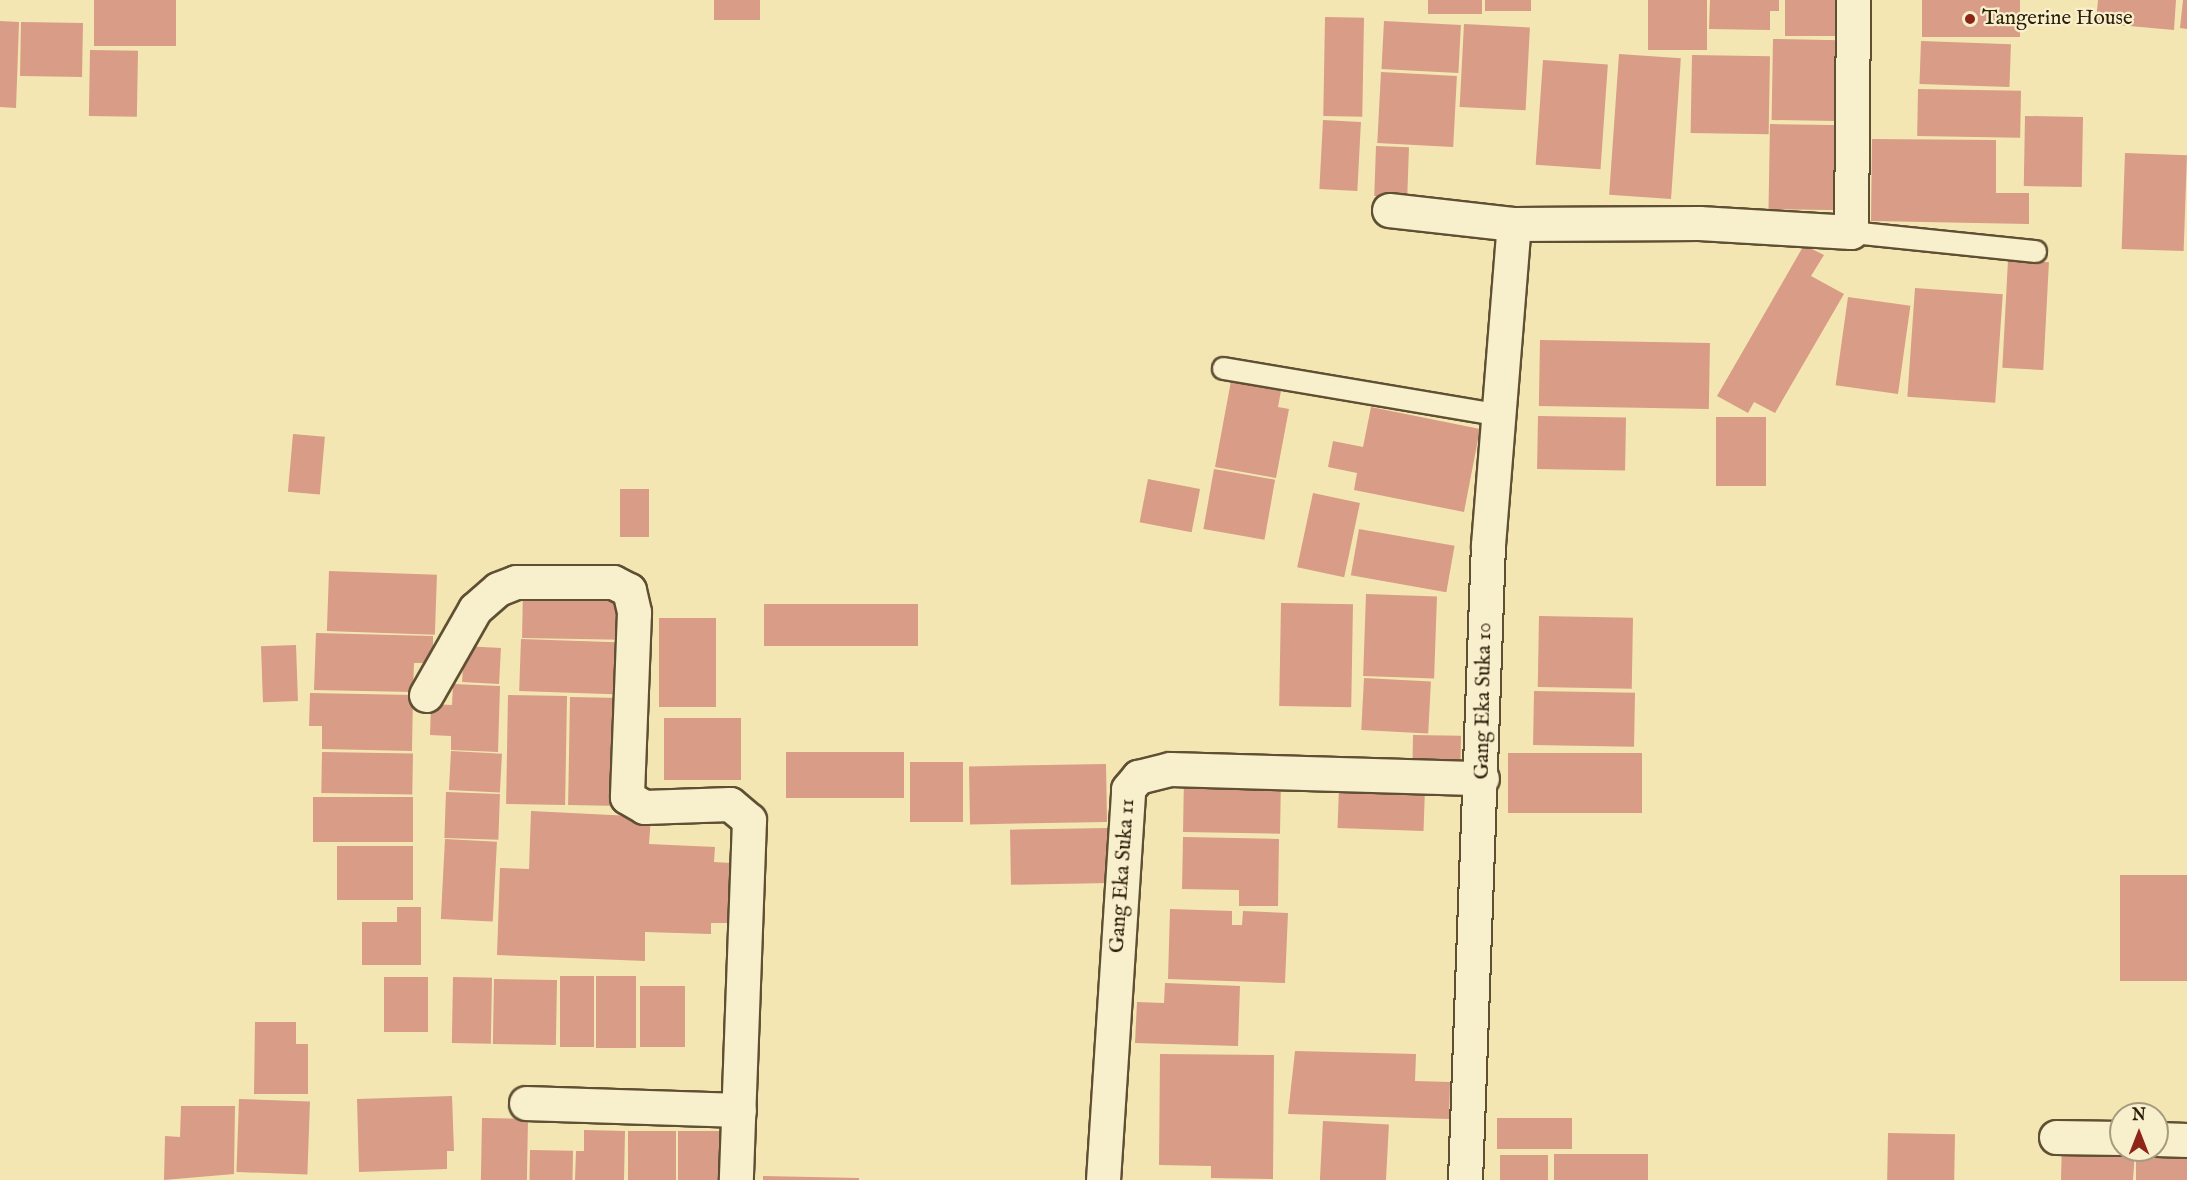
<!DOCTYPE html>
<html>
<head>
<meta charset="utf-8">
<style>
	body { margin:0 }
	#map { position:relative; width:2187px; height:1180px; overflow:hidden; background:#f4e6b2; font-family:"IM FELL English",serif }
	div>[style] { position:absolute }
	.building>* { inset:0; background:#d89c87; transform-origin:0 0 }
	.roads { filter:drop-shadow(2px 0 #5f5034) drop-shadow(-2px 0 #5f5034) drop-shadow(0 2px #5f5034) drop-shadow(0 -2px #5f5034) }
	.lane>* { height:21px; margin:-10.5px; padding:0 10.5px; transform-origin:10.5px; border-radius:10.5px; background:#f8efcd }
	.street>* { height:33px; margin:-16.5px; padding:0 16.5px; transform-origin:16.5px; border-radius:16.5px; background:#f8efcd }
	.dots>* { width:16px; height:16px; translate:-50% -50%; box-sizing:border-box; border:3px solid #f8efcd; border-radius:50% }
	span { translate:-50% -50%; white-space:nowrap; text-align:center; line-height:1.15; -webkit-text-stroke:4.5px #f8efcd; paint-order:stroke }
	.poi-label { font-size:21px; color:#2d1e0a }
	.left { translate:0 -50%; text-align:left }
	.street-label { font-size:21px; color:#2d1e0a }
	.north { position:absolute; left:2109px; top:1102px; width:60px; height:60px; box-sizing:border-box; background:#f8efcd; border:2px solid #a79b7f; border-radius:50%; rotate:0deg; font-size:16px; font-weight:700; line-height:24px; text-align:center; color:#2d1e0a }
	.north::after { content:''; display:block; margin:auto; width:21px; height:27px; background:#8f2418; clip-path:polygon(50% 0,100% 100%,50% 72%,0 100%) }
</style>
</head>
<body>
<div id="map">
	<div class="building">
		<i style="left:94px;top:0;width:82px;height:46px"></i>
		<i style="left:714px;top:0;width:46px;height:20px"></i>
		<i style="left:1428px;top:0;width:54px;height:14px"></i>
		<i style="left:1485px;top:0;width:46px;height:11px"></i>
		<i style="left:1648px;top:0;width:59px;height:50px"></i>
		<i style="clip-path:polygon(1710px 0,1779px 0,1779px 11px,1770px 11px,1770px 30px,1709px 29px)"></i>
		<i style="left:1785px;top:0;width:66px;height:36px"></i>
		<i style="left:1922px;top:0;width:98px;height:37px"></i>
		<i style="clip-path:polygon(2098px 0,2176px 0,2174px 30px,2096px 23px)"></i>
		<i style="clip-path:polygon(2183px 0,2187px 0,2187px 29px,2180px 28px)"></i>
		<i style="left:1325px;top:17px;width:39px;height:99px;rotate:1deg"></i>
		<i style="clip-path:polygon(0 21px,19px 22px,16px 108px,0 107px)"></i>
		<i style="left:1384px;top:21px;width:77px;height:48px;rotate:3deg"></i>
		<i style="left:21px;top:22px;width:62px;height:54px;rotate:1deg"></i>
		<i style="left:1464px;top:24px;width:66px;height:83px;rotate:3deg"></i>
		<i style="left:1773px;top:39px;width:79px;height:81px;rotate:1deg"></i>
		<i style="left:1921px;top:41px;width:90px;height:43px;rotate:2deg"></i>
		<i style="left:90px;top:50px;width:48px;height:66px;rotate:1deg"></i>
		<i style="left:1619px;top:54px;width:62px;height:141px;rotate:4deg"></i>
		<i style="left:1692px;top:55px;width:78px;height:78px;rotate:1deg"></i>
		<i style="left:1543px;top:60px;width:65px;height:105px;rotate:4deg"></i>
		<i style="left:1381px;top:72px;width:76px;height:71px;rotate:3deg"></i>
		<i style="left:1918px;top:89px;width:103px;height:47px;rotate:1deg"></i>
		<i style="left:2025px;top:116px;width:58px;height:70px;rotate:1deg"></i>
		<i style="left:1323px;top:120px;width:38px;height:69px;rotate:3deg"></i>
		<i style="left:1770px;top:124px;width:78px;height:85px;rotate:1deg"></i>
		<i style="clip-path:polygon(1872px 139px,1996px 140px,1996px 193px,2029px 193px,2029px 224px,1871px 221px)"></i>
		<i style="left:1376px;top:146px;width:33px;height:50px;rotate:2deg"></i>
		<i style="left:2125px;top:153px;width:62px;height:96px;rotate:2deg"></i>
		<i style="clip-path:polygon(1804px 245px,1824px 255px,1811px 276px,1844px 294px,1775px 413px,1754px 402px,1748px 413px,1717px 396px)"></i>
		<i style="left:2008px;top:260px;width:41px;height:108px;rotate:3deg"></i>
		<i style="left:1915px;top:288px;width:88px;height:109px;rotate:4deg"></i>
		<i style="left:1848px;top:297px;width:63px;height:89px;rotate:8deg"></i>
		<i style="left:1540px;top:340px;width:170px;height:66px;rotate:1deg"></i>
		<i style="clip-path:polygon(1231px 381px,1281px 391px,1278px 407px,1289px 409px,1276px 478px,1215px 467px)"></i>
		<i style="clip-path:polygon(1371px 407px,1480px 429px,1464px 512px,1354px 490px,1357px 473px,1328px 467px,1333px 441px,1363px 447px)"></i>
		<i style="left:1538px;top:416px;width:88px;height:53px;rotate:1deg"></i>
		<i style="left:1716px;top:417px;width:50px;height:69px"></i>
		<i style="left:293px;top:434px;width:32px;height:58px;rotate:5deg"></i>
		<i style="left:1214px;top:469px;width:62px;height:61px;rotate:10deg"></i>
		<i style="left:1148px;top:479px;width:53px;height:44px;rotate:11deg"></i>
		<i style="left:620px;top:489px;width:29px;height:48px"></i>
		<i style="left:1313px;top:493px;width:48px;height:76px;rotate:12deg"></i>
		<i style="left:1359px;top:529px;width:97px;height:47px;rotate:10deg"></i>
		<i style="left:329px;top:571px;width:108px;height:60px;rotate:2deg"></i>
		<i style="left:523px;top:585px;width:100px;height:53px;rotate:1deg"></i>
		<i style="left:1366px;top:594px;width:71px;height:82px;rotate:2deg"></i>
		<i style="left:1281px;top:603px;width:72px;height:103px;rotate:1deg"></i>
		<i style="left:764px;top:604px;width:154px;height:42px"></i>
		<i style="left:1539px;top:616px;width:94px;height:71px;rotate:1deg"></i>
		<i style="left:659px;top:618px;width:57px;height:89px"></i>
		<i style="clip-path:polygon(316px 633px,433px 636px,433px 663px,414px 663px,413px 692px,314px 690px)"></i>
		<i style="left:521px;top:639px;width:102px;height:52px;rotate:2deg"></i>
		<i style="left:296px;top:645px;width:56px;height:35px;rotate:88deg"></i>
		<i style="left:464px;top:646px;width:37px;height:36px;rotate:3deg"></i>
		<i style="left:1364px;top:678px;width:67px;height:52px;rotate:3deg"></i>
		<i style="clip-path:polygon(453px 684px,500px 686px,498px 752px,451px 750px,451px 736px,430px 735px,431px 704px,452px 705px)"></i>
		<i style="left:1534px;top:691px;width:101px;height:54px;rotate:1deg"></i>
		<i style="clip-path:polygon(310px 693px,413px 695px,412px 751px,322px 749px,322px 726px,309px 726px)"></i>
		<i style="left:508px;top:695px;width:59px;height:109px;rotate:1deg"></i>
		<i style="left:570px;top:697px;width:53px;height:108px;rotate:1deg"></i>
		<i style="left:664px;top:718px;width:77px;height:62px"></i>
		<i style="left:1413px;top:735px;width:48px;height:32px;rotate:1deg"></i>
		<i style="left:451px;top:751px;width:51px;height:39px;rotate:3deg"></i>
		<i style="left:322px;top:752px;width:91px;height:41px;rotate:1deg"></i>
		<i style="left:786px;top:752px;width:118px;height:46px"></i>
		<i style="left:1508px;top:753px;width:134px;height:60px"></i>
		<i style="left:910px;top:762px;width:53px;height:60px"></i>
		<i style="left:1106px;top:764px;width:58px;height:137px;rotate:89deg"></i>
		<i style="left:1184px;top:776px;width:97px;height:56px;rotate:1deg"></i>
		<i style="left:1339px;top:787px;width:86px;height:41px;rotate:2deg"></i>
		<i style="left:446px;top:792px;width:54px;height:46px;rotate:2deg"></i>
		<i style="left:313px;top:797px;width:100px;height:45px"></i>
		<i style="clip-path:polygon(531px 811px,651px 817px,649px 844px,715px 847px,714px 862px,731px 863px,728px 923px,711px 923px,711px 934px,645px 932px,645px 961px,497px 955px,500px 868px,529px 869px)"></i>
		<i style="left:1109px;top:828px;width:55px;height:99px;rotate:89deg"></i>
		<i style="clip-path:polygon(1183px 837px,1279px 839px,1278px 906px,1239px 906px,1239px 890px,1182px 889px)"></i>
		<i style="left:445px;top:839px;width:52px;height:80px;rotate:3deg"></i>
		<i style="left:337px;top:846px;width:76px;height:54px"></i>
		<i style="left:2187px;top:875px;width:106px;height:67px;rotate:90deg"></i>
		<i style="clip-path:polygon(397px 907px,421px 907px,421px 965px,362px 965px,362px 922px,397px 922px)"></i>
		<i style="clip-path:polygon(1170px 909px,1232px 911px,1232px 925px,1242px 925px,1243px 911px,1288px 913px,1285px 983px,1168px 979px)"></i>
		<i style="left:560px;top:976px;width:34px;height:71px"></i>
		<i style="left:596px;top:976px;width:40px;height:72px"></i>
		<i style="left:384px;top:977px;width:44px;height:55px"></i>
		<i style="left:453px;top:977px;width:39px;height:66px;rotate:1deg"></i>
		<i style="left:494px;top:979px;width:63px;height:65px;rotate:1deg"></i>
		<i style="clip-path:polygon(1165px 983px,1240px 986px,1238px 1046px,1135px 1043px,1137px 1002px,1164px 1003px)"></i>
		<i style="left:640px;top:986px;width:45px;height:61px"></i>
		<i style="clip-path:polygon(255px 1022px,296px 1022px,296px 1044px,308px 1044px,308px 1094px,254px 1094px)"></i>
		<i style="clip-path:polygon(1295px 1051px,1416px 1054px,1415px 1081px,1450px 1082px,1449px 1119px,1288px 1114px)"></i>
		<i style="clip-path:polygon(1160px 1054px,1274px 1055px,1273px 1179px,1211px 1178px,1211px 1166px,1159px 1165px)"></i>
		<i style="clip-path:polygon(452px 1096px,454px 1151px,447px 1151px,447px 1169px,359px 1172px,357px 1099px)"></i>
		<i style="left:239px;top:1099px;width:71px;height:73px;rotate:2deg"></i>
		<i style="clip-path:polygon(181px 1106px,235px 1106px,234px 1174px,164px 1180px,165px 1136px,180px 1137px)"></i>
		<i style="left:482px;top:1118px;width:46px;height:62px;rotate:1deg"></i>
		<i style="left:1497px;top:1118px;width:75px;height:31px"></i>
		<i style="left:1323px;top:1121px;width:66px;height:59px;rotate:3deg"></i>
		<i style="clip-path:polygon(584px 1130px,625px 1131px,624px 1180px,575px 1180px,576px 1151px,584px 1151px)"></i>
		<i style="left:628px;top:1131px;width:48px;height:49px"></i>
		<i style="left:678px;top:1131px;width:50px;height:49px"></i>
		<i style="left:1888px;top:1133px;width:67px;height:47px;rotate:1deg"></i>
		<i style="clip-path:polygon(2062px 1140px,2135px 1150px,2133px 1180px,2061px 1180px)"></i>
		<i style="left:530px;top:1150px;width:43px;height:30px;rotate:1deg"></i>
		<i style="left:2187px;top:1151px;width:29px;height:51px;rotate:90deg"></i>
		<i style="left:1554px;top:1154px;width:94px;height:26px"></i>
		<i style="left:1500px;top:1155px;width:48px;height:25px"></i>
		<i style="clip-path:polygon(763px 1176px,859px 1178px,859px 1180px,763px 1180px)"></i>
	</div>
	<div class="roads">
		<div class="lane">
			<i style="left:1851px;top:232px;width:185px;rotate:5.9deg"></i>
			<i style="left:1223px;top:368px;width:283px;rotate:9.6deg"></i>
		</div>
		<div class="street">
			<i style="left:1389px;top:210px;width:126px;rotate:6.4deg"></i>
			<i style="left:1514px;top:224px;width:185px;rotate:-0.3deg"></i>
			<i style="left:1699px;top:223px;width:152px;rotate:3.4deg"></i>
			<i style="left:1851px;top:232px;width:232px;rotate:-89.5deg"></i>
			<i style="left:426px;top:695px;width:99px;rotate:-60.3deg"></i>
			<i style="left:475px;top:609px;width:30px;rotate:-41deg"></i>
			<i style="left:498px;top:589px;width:19px;rotate:-21deg"></i>
			<i style="left:516px;top:582px;width:97px"></i>
			<i style="left:613px;top:582px;width:18px;rotate:27deg"></i>
			<i style="left:629px;top:590px;width:23px;rotate:77deg"></i>
			<i style="left:634px;top:612px;width:185px;rotate:92.2deg"></i>
			<i style="left:627px;top:797px;width:20px;rotate:30deg"></i>
			<i style="left:644px;top:807px;width:86px;rotate:-2deg"></i>
			<i style="left:730px;top:804px;width:25px;rotate:40deg"></i>
			<i style="left:749px;top:820px;width:360px;rotate:92.1deg"></i>
			<i style="left:526px;top:1103px;width:213px;rotate:1.9deg"></i>
			<i style="left:2056px;top:1137px;width:65px;rotate:0.9deg"></i>
			<i style="left:2157px;top:1139px;width:30px;rotate:2deg"></i>
			<i style="left:1103px;top:1180px;width:392px;rotate:-86.3deg"></i>
			<i style="left:1128px;top:789px;width:16px;rotate:-50deg"></i>
			<i style="left:1138px;top:777px;width:33px;rotate:-14deg"></i>
			<i style="left:1170px;top:769px;width:312px;rotate:1.7deg"></i>
			<i style="left:1465px;top:1180px;width:635px;rotate:-87.93deg"></i>
			<i style="left:1488px;top:545px;width:322px;rotate:-85.4deg"></i>
		</div>
	</div>
	<div class="dots">
		<i style="left:1970px;top:19px;background:#8f2418"></i>
	</div>
	<div class="poi-label">
		<span class="left" style="left:1982px;top:19px">Tangerine House</span>
	</div>
	<div class="street-label">
		<span style="left:1484px;top:701px;rotate:-89deg">Gang Eka Suka 10</span>
		<span style="left:1123px;top:876px;rotate:-86deg">Gang Eka Suka 11</span>
	</div>
	<div class="north">N</div>
</div>
</body>
</html>
